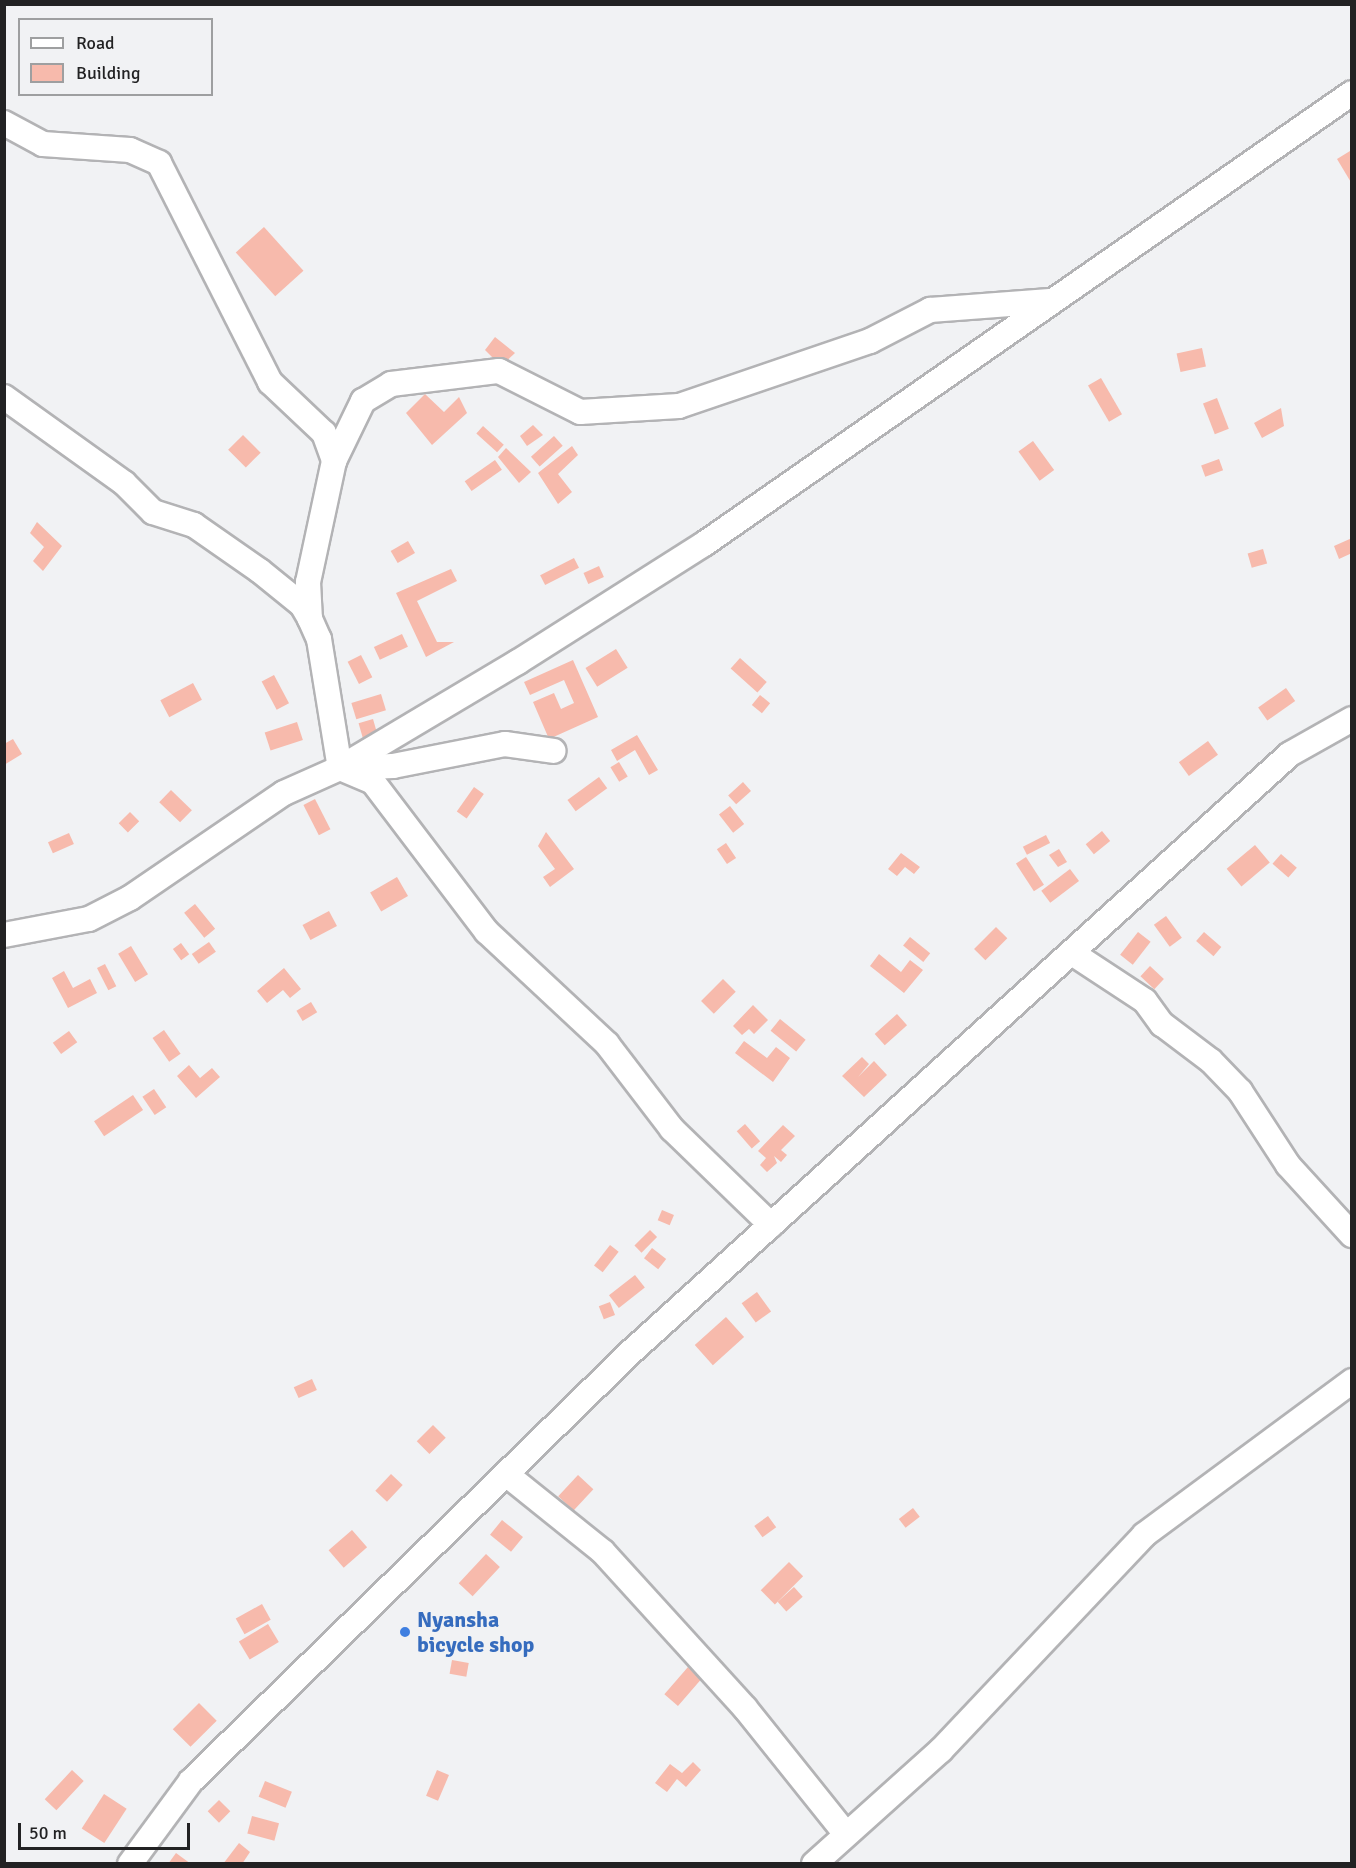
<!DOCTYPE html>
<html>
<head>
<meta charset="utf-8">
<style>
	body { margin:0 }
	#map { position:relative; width:1356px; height:1868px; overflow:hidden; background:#f1f2f4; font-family:Signika,sans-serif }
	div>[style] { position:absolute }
	.building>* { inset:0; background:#f7baac; transform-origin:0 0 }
	.roads { filter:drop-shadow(2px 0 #b3b3b5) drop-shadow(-2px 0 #b3b3b5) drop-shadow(0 2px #b3b3b5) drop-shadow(0 -2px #b3b3b5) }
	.minor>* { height:24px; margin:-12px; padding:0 12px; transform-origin:12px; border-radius:12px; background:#fff }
	.dots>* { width:16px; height:16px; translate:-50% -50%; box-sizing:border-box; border:3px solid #f1f2f4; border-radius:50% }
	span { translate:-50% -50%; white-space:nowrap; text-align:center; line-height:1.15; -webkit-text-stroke:4.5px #f1f2f4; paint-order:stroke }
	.shop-label { font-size:22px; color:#366cbe; font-weight:700 }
	.left { translate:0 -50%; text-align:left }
	.frame { position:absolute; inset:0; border:6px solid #222223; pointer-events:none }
	.legend { position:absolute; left:18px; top:18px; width:195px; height:78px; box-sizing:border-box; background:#f1f2f4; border:2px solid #9e9fa0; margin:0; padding:8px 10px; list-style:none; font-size:18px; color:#222223 }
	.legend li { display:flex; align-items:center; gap:12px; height:30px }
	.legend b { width:30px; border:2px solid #9e9fa0 }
	.scale { position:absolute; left:18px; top:1823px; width:172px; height:27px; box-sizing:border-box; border:3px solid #222223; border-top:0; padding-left:8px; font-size:18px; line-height:21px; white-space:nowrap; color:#222223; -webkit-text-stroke:4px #f1f2f4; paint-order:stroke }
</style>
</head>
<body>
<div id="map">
	<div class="building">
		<i style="clip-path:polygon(1350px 151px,1352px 153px,1352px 184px,1337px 159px)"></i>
		<i style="left:264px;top:227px;width:59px;height:38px;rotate:48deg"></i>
		<i style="clip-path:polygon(495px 337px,515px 353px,501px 366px,485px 350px)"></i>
		<i style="left:1202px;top:348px;width:19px;height:26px;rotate:78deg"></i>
		<i style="left:1101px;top:378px;width:42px;height:15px;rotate:60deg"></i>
		<i style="clip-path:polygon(425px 394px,444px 412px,459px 397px,467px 413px,432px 445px,406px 413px)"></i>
		<i style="left:1217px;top:398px;width:33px;height:15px;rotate:69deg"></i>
		<i style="clip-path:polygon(1281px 408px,1284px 426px,1262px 438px,1254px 423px)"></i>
		<i style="clip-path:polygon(533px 425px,543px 435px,527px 446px,520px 436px)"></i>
		<i style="left:483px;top:426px;width:28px;height:10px;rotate:42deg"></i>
		<i style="left:243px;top:435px;width:25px;height:21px;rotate:45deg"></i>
		<i style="left:554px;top:436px;width:13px;height:31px;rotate:48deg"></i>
		<i style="left:1033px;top:441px;width:36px;height:18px;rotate:54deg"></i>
		<i style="clip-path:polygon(572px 446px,578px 455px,558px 474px,572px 492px,558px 504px,538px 473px)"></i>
		<i style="clip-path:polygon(506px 448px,531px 472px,519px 483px,498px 457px)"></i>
		<i style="left:1219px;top:459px;width:12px;height:19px;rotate:70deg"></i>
		<i style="left:495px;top:460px;width:12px;height:37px;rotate:55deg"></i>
		<i style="clip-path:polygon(37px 522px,62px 546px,43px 571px,33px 561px,44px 547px,30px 533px)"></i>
		<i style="clip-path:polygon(1352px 538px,1352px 553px,1339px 559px,1334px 546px)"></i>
		<i style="left:408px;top:541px;width:14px;height:20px;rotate:60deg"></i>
		<i style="left:1263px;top:549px;width:15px;height:16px;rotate:74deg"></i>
		<i style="left:574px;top:558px;width:11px;height:38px;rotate:63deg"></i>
		<i style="left:599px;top:566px;width:12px;height:17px;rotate:66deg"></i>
		<i style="clip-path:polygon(451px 569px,457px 581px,417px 601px,437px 642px,454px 642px,426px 657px,396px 593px)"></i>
		<i style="left:402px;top:634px;width:14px;height:31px;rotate:65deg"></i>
		<i style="left:616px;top:649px;width:22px;height:36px;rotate:58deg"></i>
		<i style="left:361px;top:655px;width:25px;height:15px;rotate:63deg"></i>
		<i style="left:740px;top:658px;width:36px;height:14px;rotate:42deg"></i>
		<i style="clip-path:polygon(573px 660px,598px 717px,549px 739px,533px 702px,554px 693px,561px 709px,574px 703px,564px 680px,530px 695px,524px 682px)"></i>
		<i style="left:274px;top:675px;width:32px;height:14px;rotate:62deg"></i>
		<i style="left:193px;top:683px;width:19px;height:37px;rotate:62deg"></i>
		<i style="left:1286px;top:688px;width:16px;height:34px;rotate:55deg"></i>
		<i style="left:381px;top:694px;width:17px;height:31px;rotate:73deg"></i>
		<i style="left:760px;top:695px;width:13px;height:13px;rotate:39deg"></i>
		<i style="left:373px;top:719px;width:18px;height:15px;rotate:74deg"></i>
		<i style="left:297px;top:722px;width:19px;height:34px;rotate:72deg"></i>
		<i style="clip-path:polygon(637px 735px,658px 770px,649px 775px,635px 750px,617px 761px,611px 750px)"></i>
		<i style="clip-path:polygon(13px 739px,22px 754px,4px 765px,4px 744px)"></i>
		<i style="left:1208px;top:741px;width:17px;height:36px;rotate:54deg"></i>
		<i style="left:619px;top:762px;width:17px;height:10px;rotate:59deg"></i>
		<i style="left:599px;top:777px;width:14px;height:39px;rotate:54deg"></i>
		<i style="left:743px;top:782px;width:12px;height:20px;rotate:48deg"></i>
		<i style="left:474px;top:787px;width:12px;height:30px;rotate:35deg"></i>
		<i style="left:171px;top:790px;width:29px;height:17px;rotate:44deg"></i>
		<i style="left:315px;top:799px;width:34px;height:13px;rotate:63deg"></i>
		<i style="left:730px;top:806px;width:23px;height:14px;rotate:52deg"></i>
		<i style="left:130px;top:812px;width:13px;height:16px;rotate:45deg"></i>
		<i style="left:1102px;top:831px;width:13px;height:21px;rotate:51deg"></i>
		<i style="clip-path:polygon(546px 832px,574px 869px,550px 887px,543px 877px,555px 869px,538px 846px)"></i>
		<i style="left:69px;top:833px;width:12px;height:23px;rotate:66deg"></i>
		<i style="left:1046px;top:835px;width:9px;height:26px;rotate:63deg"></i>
		<i style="left:726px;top:843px;width:18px;height:11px;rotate:56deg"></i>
		<i style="left:1255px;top:845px;width:23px;height:37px;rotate:50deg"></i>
		<i style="clip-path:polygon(1059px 849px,1067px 862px,1058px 867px,1049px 855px)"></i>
		<i style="clip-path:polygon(901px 853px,920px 867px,914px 874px,905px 867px,897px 876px,888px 869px)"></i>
		<i style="left:1281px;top:854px;width:21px;height:13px;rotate:41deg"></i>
		<i style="left:1026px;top:857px;width:33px;height:12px;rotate:57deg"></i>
		<i style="left:1070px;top:869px;width:15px;height:36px;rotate:53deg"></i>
		<i style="left:397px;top:877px;width:22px;height:31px;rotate:60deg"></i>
		<i style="left:195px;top:904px;width:32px;height:14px;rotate:51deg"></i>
		<i style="left:329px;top:911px;width:17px;height:30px;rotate:62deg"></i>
		<i style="left:1166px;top:916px;width:27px;height:15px;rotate:54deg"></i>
		<i style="left:996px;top:927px;width:16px;height:31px;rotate:45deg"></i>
		<i style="left:1138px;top:932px;width:16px;height:29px;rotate:38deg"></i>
		<i style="left:1204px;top:932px;width:23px;height:12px;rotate:41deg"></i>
		<i style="left:910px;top:937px;width:26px;height:11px;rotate:39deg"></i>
		<i style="left:209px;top:942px;width:12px;height:21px;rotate:55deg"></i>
		<i style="left:181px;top:943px;width:14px;height:10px;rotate:54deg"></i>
		<i style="left:131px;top:946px;width:33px;height:15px;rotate:59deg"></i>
		<i style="clip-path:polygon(879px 954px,901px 972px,910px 960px,923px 970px,904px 993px,870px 966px)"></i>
		<i style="left:105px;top:964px;width:25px;height:9px;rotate:63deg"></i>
		<i style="left:1150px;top:966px;width:19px;height:14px;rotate:43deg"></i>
		<i style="clip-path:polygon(284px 968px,301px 989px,290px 998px,283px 990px,267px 1003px,257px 991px)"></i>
		<i style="clip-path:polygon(64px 971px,73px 988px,90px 979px,97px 993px,68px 1008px,52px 978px)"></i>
		<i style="left:723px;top:979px;width:18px;height:31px;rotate:45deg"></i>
		<i style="left:311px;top:1002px;width:12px;height:17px;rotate:59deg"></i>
		<i style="clip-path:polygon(753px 1005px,768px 1020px,754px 1034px,749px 1029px,742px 1035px,733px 1026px)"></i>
		<i style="left:897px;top:1014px;width:15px;height:30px;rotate:48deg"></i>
		<i style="left:780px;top:1019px;width:33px;height:15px;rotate:39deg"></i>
		<i style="left:164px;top:1030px;width:29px;height:14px;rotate:55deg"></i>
		<i style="left:69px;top:1031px;width:14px;height:20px;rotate:54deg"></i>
		<i style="clip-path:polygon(744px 1041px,767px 1058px,776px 1047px,790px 1058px,773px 1082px,735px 1053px)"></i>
		<i style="clip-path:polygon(862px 1057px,869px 1064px,858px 1077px,874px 1061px,887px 1075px,864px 1097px,842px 1076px)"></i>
		<i style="clip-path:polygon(189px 1065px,200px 1078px,212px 1068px,220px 1077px,196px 1098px,177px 1076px)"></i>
		<i style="left:154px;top:1089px;width:22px;height:14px;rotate:56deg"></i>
		<i style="left:133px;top:1095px;width:18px;height:47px;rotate:56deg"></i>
		<i style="left:745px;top:1124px;width:23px;height:11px;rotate:49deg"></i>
		<i style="clip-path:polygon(783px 1125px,795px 1136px,781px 1150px,787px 1155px,781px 1162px,774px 1156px,777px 1163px,767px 1172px,760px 1165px,766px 1158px,758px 1151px)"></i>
		<i style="left:662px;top:1210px;width:13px;height:11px;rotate:23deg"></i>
		<i style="left:650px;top:1230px;width:10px;height:22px;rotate:45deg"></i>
		<i style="left:610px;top:1245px;width:11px;height:26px;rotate:38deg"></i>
		<i style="left:652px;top:1248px;width:18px;height:13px;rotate:38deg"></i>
		<i style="left:635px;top:1275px;width:16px;height:33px;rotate:52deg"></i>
		<i style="left:757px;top:1292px;width:24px;height:19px;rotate:54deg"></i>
		<i style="left:610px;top:1302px;width:14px;height:12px;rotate:69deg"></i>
		<i style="left:726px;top:1317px;width:27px;height:42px;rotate:48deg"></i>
		<i style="left:312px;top:1379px;width:12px;height:20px;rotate:66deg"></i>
		<i style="left:433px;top:1425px;width:18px;height:23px;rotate:45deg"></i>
		<i style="left:391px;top:1474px;width:16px;height:23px;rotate:43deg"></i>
		<i style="left:578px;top:1475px;width:21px;height:29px;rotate:43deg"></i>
		<i style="left:913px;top:1508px;width:11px;height:18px;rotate:52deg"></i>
		<i style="left:768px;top:1516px;width:14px;height:17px;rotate:54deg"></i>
		<i style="left:502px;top:1520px;width:27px;height:19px;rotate:39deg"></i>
		<i style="left:352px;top:1530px;width:23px;height:31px;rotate:49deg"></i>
		<i style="left:486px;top:1554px;width:19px;height:40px;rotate:43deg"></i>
		<i style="left:789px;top:1562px;width:20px;height:40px;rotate:45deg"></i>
		<i style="left:794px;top:1587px;width:13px;height:22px;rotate:48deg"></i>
		<i style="left:262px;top:1604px;width:18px;height:30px;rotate:61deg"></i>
		<i style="left:268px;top:1624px;width:21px;height:34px;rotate:59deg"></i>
		<i style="left:452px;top:1660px;width:17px;height:14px;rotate:10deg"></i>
		<i style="left:688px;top:1667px;width:18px;height:36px;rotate:41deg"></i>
		<i style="left:199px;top:1703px;width:25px;height:37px;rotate:45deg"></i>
		<i style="clip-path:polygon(693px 1762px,701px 1770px,686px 1787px,677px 1779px,667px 1792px,655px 1783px,670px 1764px,682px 1773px)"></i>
		<i style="left:72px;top:1770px;width:16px;height:40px;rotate:43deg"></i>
		<i style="left:437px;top:1770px;width:13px;height:28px;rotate:23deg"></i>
		<i style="left:265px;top:1781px;width:29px;height:17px;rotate:22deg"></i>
		<i style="left:104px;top:1794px;width:27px;height:41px;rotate:33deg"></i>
		<i style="left:219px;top:1800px;width:16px;height:16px;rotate:45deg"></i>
		<i style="left:252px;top:1816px;width:28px;height:18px;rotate:15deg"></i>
		<i style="clip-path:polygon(239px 1843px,250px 1852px,242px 1864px,223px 1864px)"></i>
		<i style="clip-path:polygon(176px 1853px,191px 1864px,168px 1864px)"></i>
	</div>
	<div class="roads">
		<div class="minor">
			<i style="left:4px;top:123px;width:44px;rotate:28.3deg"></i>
			<i style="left:43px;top:144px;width:87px;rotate:3.9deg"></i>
			<i style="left:130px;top:150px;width:32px;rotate:24deg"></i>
			<i style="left:159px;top:163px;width:246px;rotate:63.1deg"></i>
			<i style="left:270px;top:382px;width:74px;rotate:43.4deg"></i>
			<i style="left:324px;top:433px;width:30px;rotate:70deg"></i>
			<i style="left:334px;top:461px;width:124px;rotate:102.1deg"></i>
			<i style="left:308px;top:582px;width:37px;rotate:87deg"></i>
			<i style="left:310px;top:619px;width:22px;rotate:66deg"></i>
			<i style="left:319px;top:639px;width:131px;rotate:80.8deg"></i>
			<i style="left:4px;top:397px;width:148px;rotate:35.6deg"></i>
			<i style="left:124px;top:483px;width:41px;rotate:45deg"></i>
			<i style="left:153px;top:512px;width:43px;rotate:17.6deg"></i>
			<i style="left:194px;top:525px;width:80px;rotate:34.9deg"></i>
			<i style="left:260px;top:571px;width:54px;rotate:39deg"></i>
			<i style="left:302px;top:605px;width:16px;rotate:60deg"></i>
			<i style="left:334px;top:461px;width:67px;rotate:-64.2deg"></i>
			<i style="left:363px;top:401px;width:33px;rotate:-31deg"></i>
			<i style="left:391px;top:384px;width:109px;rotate:-6.9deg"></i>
			<i style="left:499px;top:371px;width:91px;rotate:26.8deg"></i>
			<i style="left:580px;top:412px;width:99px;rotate:-3.5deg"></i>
			<i style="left:679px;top:406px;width:202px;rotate:-18.8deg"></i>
			<i style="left:870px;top:341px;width:68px;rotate:-27.3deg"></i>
			<i style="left:930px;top:310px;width:120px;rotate:-4.3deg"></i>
			<i style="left:340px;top:768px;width:36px;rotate:23deg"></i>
			<i style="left:373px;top:782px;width:188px;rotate:52.8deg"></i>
			<i style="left:487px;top:932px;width:164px;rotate:43deg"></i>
			<i style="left:607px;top:1044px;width:107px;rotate:52.6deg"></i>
			<i style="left:672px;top:1129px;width:138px;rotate:44.1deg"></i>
			<i style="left:346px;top:768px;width:47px;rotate:-2.4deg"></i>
			<i style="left:393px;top:766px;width:114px;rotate:-11.1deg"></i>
			<i style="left:505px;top:744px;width:49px;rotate:8.1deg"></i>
			<i style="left:4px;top:935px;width:86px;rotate:-10.7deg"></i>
			<i style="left:89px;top:919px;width:46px;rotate:-27.1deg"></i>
			<i style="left:130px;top:898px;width:186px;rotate:-34.3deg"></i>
			<i style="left:284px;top:793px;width:61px;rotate:-24.1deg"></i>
			<i style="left:340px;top:768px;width:207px;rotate:-30.8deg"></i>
			<i style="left:518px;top:662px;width:220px;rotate:-32.4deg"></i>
			<i style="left:704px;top:544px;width:789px;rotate:-34.84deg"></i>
			<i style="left:1072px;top:953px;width:87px;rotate:33.3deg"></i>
			<i style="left:1145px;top:1001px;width:29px;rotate:54deg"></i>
			<i style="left:1162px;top:1024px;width:61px;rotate:37.1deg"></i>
			<i style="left:1211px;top:1061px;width:42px;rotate:46deg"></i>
			<i style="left:1240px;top:1091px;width:88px;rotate:57deg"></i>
			<i style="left:1288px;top:1165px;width:95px;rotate:47.6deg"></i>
			<i style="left:506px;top:1474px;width:124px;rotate:38.8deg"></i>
			<i style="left:603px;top:1552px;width:211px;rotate:47.7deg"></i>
			<i style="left:745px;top:1708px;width:161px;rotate:51.3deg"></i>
			<i style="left:130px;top:1864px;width:103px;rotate:-53.7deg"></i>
			<i style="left:191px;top:1781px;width:616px;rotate:-44.28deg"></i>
			<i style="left:632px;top:1351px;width:888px;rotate:-42.22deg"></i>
			<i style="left:1290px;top:754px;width:71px;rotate:-29.4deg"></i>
			<i style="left:814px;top:1864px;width:171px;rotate:-41.9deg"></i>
			<i style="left:941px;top:1750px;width:296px;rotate:-46.6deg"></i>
			<i style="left:1144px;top:1535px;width:259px;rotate:-36.5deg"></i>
		</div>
	</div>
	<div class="dots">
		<i style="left:405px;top:1632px;background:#3f7fe0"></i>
	</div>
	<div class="shop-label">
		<span class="left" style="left:417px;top:1632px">Nyansha<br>bicycle shop</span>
	</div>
	<div class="frame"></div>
	<ul class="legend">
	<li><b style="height:8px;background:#fff"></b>Road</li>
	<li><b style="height:16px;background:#f7baac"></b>Building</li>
	</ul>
	<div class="scale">50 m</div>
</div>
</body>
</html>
